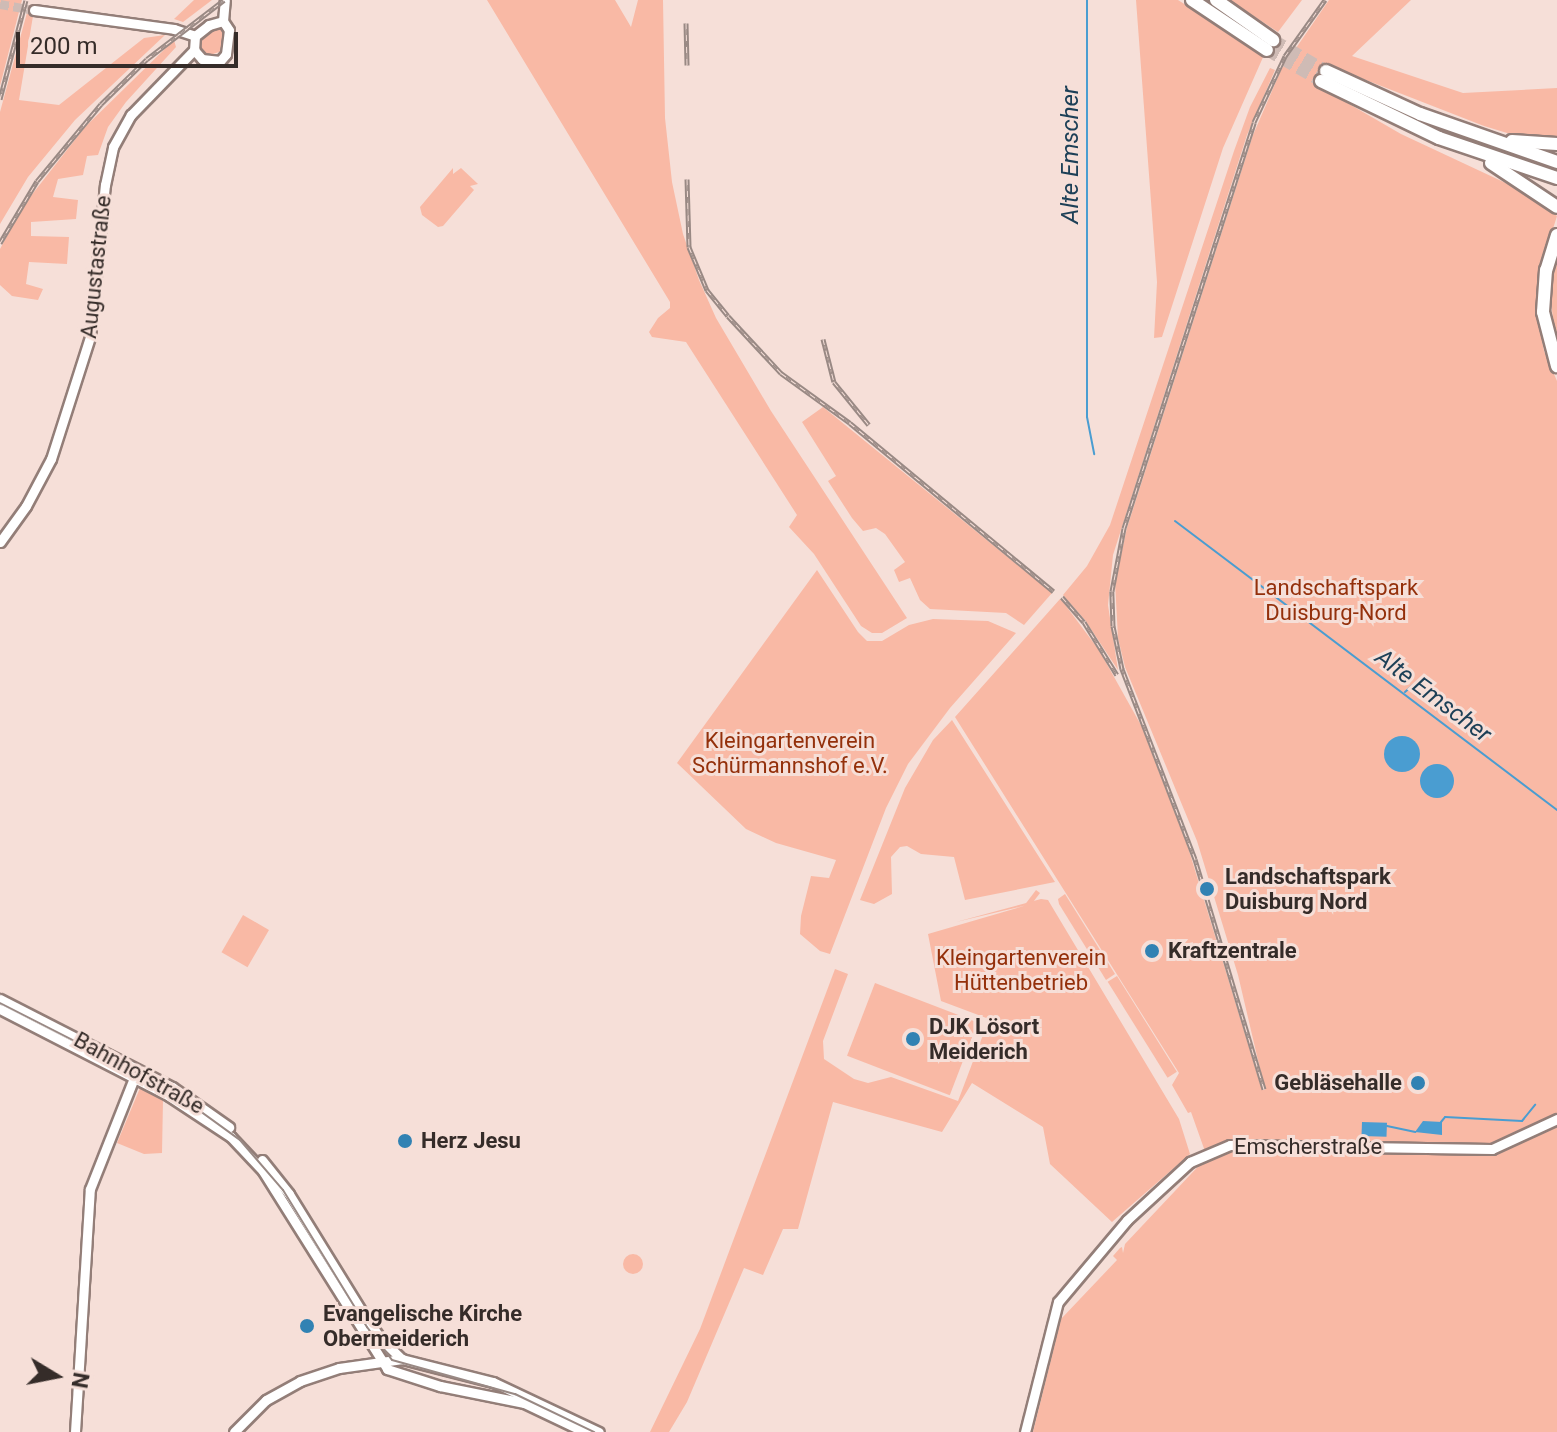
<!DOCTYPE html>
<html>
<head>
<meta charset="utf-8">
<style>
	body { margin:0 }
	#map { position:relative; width:1557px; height:1432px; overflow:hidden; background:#f6dfd8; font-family:Roboto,sans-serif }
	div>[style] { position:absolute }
	.green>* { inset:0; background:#f9b9a5; transform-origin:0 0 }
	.round { border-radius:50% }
	.water>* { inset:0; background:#4a9dd1; transform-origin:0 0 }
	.stream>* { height:2px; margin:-1px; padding:0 1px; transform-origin:1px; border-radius:1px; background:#4a9dd1 }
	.secondary-tunnel>* { height:9px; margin-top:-4.5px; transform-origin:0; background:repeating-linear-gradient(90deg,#cfbbb5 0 9px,transparent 0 13.5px) }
	.highway-tunnel>* { height:12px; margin-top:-6px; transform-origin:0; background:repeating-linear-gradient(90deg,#cfbbb5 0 12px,transparent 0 18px) }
	.roads { filter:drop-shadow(2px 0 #937e78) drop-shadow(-2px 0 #937e78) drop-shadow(0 2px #937e78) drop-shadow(0 -2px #937e78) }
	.secondary>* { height:9px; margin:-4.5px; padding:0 4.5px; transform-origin:4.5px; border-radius:4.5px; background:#fff }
	.highway>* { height:12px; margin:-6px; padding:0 6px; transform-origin:6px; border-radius:6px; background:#fff }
	.tram>* { height:2px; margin:-1px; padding:0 1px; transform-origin:1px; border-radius:1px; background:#998984 }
	.rail>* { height:5px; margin-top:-2.5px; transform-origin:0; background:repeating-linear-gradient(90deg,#f6dfd8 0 6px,#998984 0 12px); box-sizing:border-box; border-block:2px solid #998984 }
	.dots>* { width:22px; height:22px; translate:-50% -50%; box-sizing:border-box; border:4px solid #f6dfd8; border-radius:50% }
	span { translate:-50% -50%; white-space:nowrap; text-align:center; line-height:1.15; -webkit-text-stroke:6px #f6dfd8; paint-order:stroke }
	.street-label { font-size:22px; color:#352c29 }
	.park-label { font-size:22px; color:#94300b }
	.poi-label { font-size:22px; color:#352c29; font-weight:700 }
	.left { translate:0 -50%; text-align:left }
	.right { translate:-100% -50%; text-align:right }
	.water-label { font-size:24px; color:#1d4057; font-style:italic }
	.north { position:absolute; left:16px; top:1336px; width:80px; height:80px; -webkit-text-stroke:6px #f6dfd8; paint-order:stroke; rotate:100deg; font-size:22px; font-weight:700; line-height:32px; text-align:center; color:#352c29 }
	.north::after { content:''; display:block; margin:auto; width:28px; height:36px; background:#352c29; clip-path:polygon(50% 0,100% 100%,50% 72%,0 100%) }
	.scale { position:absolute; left:16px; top:32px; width:222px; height:36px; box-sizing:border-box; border:4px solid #352c29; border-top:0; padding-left:10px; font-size:24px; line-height:28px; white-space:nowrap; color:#352c29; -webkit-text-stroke:6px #f6dfd8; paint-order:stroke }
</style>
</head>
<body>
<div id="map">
	<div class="green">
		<i style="clip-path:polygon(0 0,22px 0,0 86px)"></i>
		<i style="clip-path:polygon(194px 0,212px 0,183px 22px,174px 19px)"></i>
		<i style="clip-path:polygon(487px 0,615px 0,631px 27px,638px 0,663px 0,665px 118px,672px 182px,683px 234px,699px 280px,716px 318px,771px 411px,907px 618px,882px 633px,872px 633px,861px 626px,814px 554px,789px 527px,797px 515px,686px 342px,652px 337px,649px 332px,658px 318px,670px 308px,670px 302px)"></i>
		<i style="clip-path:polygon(1136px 0,1178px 0,1264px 55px,1223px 148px,1162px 337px,1154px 338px,1157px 282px)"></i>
		<i style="clip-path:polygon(1229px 0,1302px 0,1278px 32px)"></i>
		<i style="clip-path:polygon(1329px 0,1411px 0,1352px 56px,1463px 93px,1557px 88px,1557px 140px,1517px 136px,1484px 126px,1330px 66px,1318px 86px,1401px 134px,1529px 194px,1557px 216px,1540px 270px,1537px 313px,1544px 351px,1557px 381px,1557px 1432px,1033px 1432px,1061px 1319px,1117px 1260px,1113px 1256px,1120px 1248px,1122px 1247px,1123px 1253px,1125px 1244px,1207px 1157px,1191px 1112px,1188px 1113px,1172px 1085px,1179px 1073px,955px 717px,1060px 599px,1063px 602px,1099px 650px,1142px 727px,1187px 844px,1262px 1090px,1265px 1090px,1238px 975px,1197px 841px,1125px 667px,1118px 638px,1115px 582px,1127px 528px,1253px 135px,1281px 70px)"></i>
		<i style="clip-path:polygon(28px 9px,34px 10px,19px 100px,59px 105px,144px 38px,165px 35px,75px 120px,28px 177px,0 224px,0 112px)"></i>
		<i style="clip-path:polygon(219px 26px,226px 33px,222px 51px,207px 56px,201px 49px,202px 38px)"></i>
		<i style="clip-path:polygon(174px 40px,176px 47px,126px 102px,108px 127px,98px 155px,87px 156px,83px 175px,58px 179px,53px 197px,78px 200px,76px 219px,31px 222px,31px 236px,69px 237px,67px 264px,29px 262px,26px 284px,43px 289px,38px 300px,12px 296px,0 285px,0 249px,23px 206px,85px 127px)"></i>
		<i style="clip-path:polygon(1270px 68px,1275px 70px,1247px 135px,1113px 555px,1108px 605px,1118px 670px,1085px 620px,1063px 595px,1087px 566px,1110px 525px,1234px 151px,1250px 107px)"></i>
		<i style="clip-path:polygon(453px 168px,453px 174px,461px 168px,478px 184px,470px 186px,474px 190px,443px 226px,438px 227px,422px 215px,420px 207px)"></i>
		<i style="clip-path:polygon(1557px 255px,1557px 348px,1550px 295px)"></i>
		<i style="clip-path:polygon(823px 407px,1052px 593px,1024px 625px,1006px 613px,930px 609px,920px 600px,910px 578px,899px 582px,894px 570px,905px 562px,885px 534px,876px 528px,863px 531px,852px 518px,828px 481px,836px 476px,802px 422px)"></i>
		<i style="clip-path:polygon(817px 570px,858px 632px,867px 641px,882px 641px,909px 625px,933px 619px,988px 621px,1016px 633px,950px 708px,908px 764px,886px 808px,830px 954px,820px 951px,800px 934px,801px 916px,811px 876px,829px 878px,836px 860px,776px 843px,746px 829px,677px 763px)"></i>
		<i style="clip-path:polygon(952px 720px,1055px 882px,965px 900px,954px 857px,921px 854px,907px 846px,900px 847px,891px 857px,892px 894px,874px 904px,860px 900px,905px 788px,933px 740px)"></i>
		<i style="left:1036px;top:890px;width:5px;height:75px;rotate:37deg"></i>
		<i style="clip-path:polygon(1065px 894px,1115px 974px,1106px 980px,1059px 904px,1058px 899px)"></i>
		<i style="clip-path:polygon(1041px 899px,1048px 900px,1179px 1119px,1190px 1154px,1112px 1222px,1050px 1164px,1043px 1127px,972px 1083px,942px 1132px,833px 1102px,798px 1229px,783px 1229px,763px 1275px,744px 1268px,687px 1402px,669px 1432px,650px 1432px,700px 1329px,835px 969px,848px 974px,823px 1041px,824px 1059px,854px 1079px,868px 1083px,891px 1077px,958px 1101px,989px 1019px,941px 1001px,928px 934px,1027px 905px,956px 922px)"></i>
		<i style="left:243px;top:915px;width:30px;height:43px;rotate:30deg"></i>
		<i style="left:1117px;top:976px;width:113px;height:11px;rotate:58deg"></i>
		<i style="left:875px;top:983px;width:110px;height:78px;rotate:21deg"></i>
		<i style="clip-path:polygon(140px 1088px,163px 1100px,162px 1153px,144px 1154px,117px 1143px)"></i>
		<i class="round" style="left:623px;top:1254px;width:20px;height:20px"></i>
	</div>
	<div class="water">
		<i class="round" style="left:1384px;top:736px;width:36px;height:36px"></i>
		<i class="round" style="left:1420px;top:764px;width:34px;height:34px"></i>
		<i style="clip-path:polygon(1423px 1121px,1442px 1122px,1442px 1135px,1415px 1132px)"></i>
		<i style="left:1362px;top:1122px;width:25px;height:14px;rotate:2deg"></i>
	</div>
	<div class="stream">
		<i style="left:1087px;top:0;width:417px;rotate:90deg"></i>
		<i style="left:1087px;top:417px;width:38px;rotate:79deg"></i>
		<i style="left:1175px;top:521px;width:479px;rotate:37.1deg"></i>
		<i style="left:1405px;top:692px;width:11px;rotate:-41deg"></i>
		<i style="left:1441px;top:1122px;width:6px;rotate:-51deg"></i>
		<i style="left:1445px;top:1117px;width:77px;rotate:3deg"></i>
		<i style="left:1522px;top:1121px;width:21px;rotate:-51deg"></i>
		<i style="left:1387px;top:1126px;width:29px;rotate:12deg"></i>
	</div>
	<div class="secondary-tunnel">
		<i style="left:0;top:4px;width:35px;rotate:10deg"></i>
	</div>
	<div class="highway-tunnel">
		<i style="left:1273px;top:40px;width:61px;rotate:30.3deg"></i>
		<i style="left:1267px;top:50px;width:62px;rotate:29.9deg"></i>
	</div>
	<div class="roads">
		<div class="secondary">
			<i style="left:34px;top:10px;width:141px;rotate:7.7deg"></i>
			<i style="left:174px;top:29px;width:22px;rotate:18deg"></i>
			<i style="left:223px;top:21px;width:15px;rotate:164deg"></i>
			<i style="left:209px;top:25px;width:18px;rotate:142deg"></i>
			<i style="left:195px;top:36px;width:14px;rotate:94deg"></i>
			<i style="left:194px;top:50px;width:12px;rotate:48deg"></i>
			<i style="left:202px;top:59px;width:18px;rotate:6deg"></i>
			<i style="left:220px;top:61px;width:9px;rotate:-49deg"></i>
			<i style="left:226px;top:54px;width:24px;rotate:-83deg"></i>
			<i style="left:229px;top:30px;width:11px;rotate:-124deg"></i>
			<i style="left:223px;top:21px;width:21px;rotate:-85deg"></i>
			<i style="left:0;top:542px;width:44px;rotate:-54.2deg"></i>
			<i style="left:26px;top:506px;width:53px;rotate:-62deg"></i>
			<i style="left:51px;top:459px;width:128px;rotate:-72.3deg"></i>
			<i style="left:90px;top:337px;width:153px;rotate:-84.4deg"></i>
			<i style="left:105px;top:185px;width:39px;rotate:-78deg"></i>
			<i style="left:113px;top:147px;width:37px;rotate:-61deg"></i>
			<i style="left:131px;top:115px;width:91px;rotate:-45.9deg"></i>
			<i style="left:0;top:999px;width:193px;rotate:27.1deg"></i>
			<i style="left:172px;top:1087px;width:70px;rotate:35.1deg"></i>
			<i style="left:0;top:1009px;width:190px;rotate:27.2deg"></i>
			<i style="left:169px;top:1096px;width:74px;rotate:33.5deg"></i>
			<i style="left:231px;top:1137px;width:47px;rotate:46.7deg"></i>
			<i style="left:263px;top:1171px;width:234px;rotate:57.9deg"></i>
			<i style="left:387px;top:1369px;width:56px;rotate:17.8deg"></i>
			<i style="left:440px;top:1386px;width:86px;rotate:11.4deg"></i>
			<i style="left:524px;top:1403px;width:68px;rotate:25.4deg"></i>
			<i style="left:262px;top:1160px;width:43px;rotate:51.5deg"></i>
			<i style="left:289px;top:1194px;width:145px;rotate:58.3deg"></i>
			<i style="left:365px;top:1317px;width:27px;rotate:54deg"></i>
			<i style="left:381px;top:1339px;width:29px;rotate:44deg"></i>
			<i style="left:75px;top:1432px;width:243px;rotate:-86.5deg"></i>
			<i style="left:90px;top:1189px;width:125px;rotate:-68.4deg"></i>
			<i style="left:234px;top:1432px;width:45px;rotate:-45deg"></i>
			<i style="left:266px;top:1400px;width:39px;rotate:-29deg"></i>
			<i style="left:300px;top:1381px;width:41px;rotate:-18.4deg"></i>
			<i style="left:339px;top:1368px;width:64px;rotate:-8.1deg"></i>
			<i style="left:402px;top:1359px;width:94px;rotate:14.2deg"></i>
			<i style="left:493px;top:1382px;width:117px;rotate:25.3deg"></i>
			<i style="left:1025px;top:1432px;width:134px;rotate:-75.8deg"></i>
			<i style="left:1058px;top:1302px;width:107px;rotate:-49.9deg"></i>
			<i style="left:1127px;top:1220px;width:86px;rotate:-42.6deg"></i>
			<i style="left:1190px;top:1162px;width:43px;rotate:-23deg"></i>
			<i style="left:1230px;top:1145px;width:262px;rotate:0.9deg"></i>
			<i style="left:1492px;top:1149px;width:72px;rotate:-24.8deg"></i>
		</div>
		<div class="highway">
			<i style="left:1192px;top:0;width:90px;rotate:33.7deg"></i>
			<i style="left:1216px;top:0;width:70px;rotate:35.1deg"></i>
			<i style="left:1326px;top:71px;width:103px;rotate:24.6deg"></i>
			<i style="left:1420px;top:114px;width:145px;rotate:19.3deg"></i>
			<i style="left:1321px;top:81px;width:131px;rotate:25.8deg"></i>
			<i style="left:1439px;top:138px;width:125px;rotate:18.7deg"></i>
			<i style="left:1512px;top:141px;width:45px;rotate:3.8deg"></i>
			<i style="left:1491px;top:163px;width:79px;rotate:33.7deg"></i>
			<i style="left:1557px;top:235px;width:37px;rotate:107deg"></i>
			<i style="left:1546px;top:270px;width:42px;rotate:94.1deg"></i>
			<i style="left:1543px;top:312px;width:56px;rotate:75.5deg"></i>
		</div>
	</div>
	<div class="tram">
		<i style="left:0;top:1003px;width:192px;rotate:27deg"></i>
		<i style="left:171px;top:1090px;width:85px;rotate:35.9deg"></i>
		<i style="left:240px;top:1140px;width:66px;rotate:49.3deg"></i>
		<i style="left:283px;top:1190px;width:161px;rotate:58.5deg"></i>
		<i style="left:367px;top:1327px;width:41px;rotate:52.9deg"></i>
		<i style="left:392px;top:1360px;width:128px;rotate:15.5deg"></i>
		<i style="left:515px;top:1394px;width:88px;rotate:25.7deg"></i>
	</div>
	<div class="rail">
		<i style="left:686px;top:23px;width:42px;rotate:88.6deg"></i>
		<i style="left:0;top:99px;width:102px;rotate:-75.3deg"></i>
		<i style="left:687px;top:179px;width:68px;rotate:88.3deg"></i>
		<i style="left:689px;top:247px;width:47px;rotate:67.3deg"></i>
		<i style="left:707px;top:290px;width:33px;rotate:51deg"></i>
		<i style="left:728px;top:316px;width:78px;rotate:47.1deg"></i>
		<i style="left:781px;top:373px;width:85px;rotate:35.9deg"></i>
		<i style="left:850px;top:423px;width:264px;rotate:39.6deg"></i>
		<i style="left:0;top:243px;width:72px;rotate:-59.2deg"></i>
		<i style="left:37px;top:181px;width:100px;rotate:-50.3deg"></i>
		<i style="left:101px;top:104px;width:64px;rotate:-44.4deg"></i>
		<i style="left:147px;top:59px;width:97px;rotate:-37.5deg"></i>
		<i style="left:823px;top:339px;width:44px;rotate:75.7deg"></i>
		<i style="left:834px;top:382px;width:55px;rotate:50.9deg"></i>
		<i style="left:1062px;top:597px;width:33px;rotate:49deg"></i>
		<i style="left:1084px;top:622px;width:62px;rotate:58.1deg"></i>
		<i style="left:1264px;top:1089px;width:240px;rotate:-106.7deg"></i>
		<i style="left:1195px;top:859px;width:204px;rotate:-111deg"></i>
		<i style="left:1122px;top:669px;width:44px;rotate:-101.8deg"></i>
		<i style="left:1113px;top:626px;width:35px;rotate:-92deg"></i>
		<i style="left:1112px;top:591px;width:64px;rotate:-79.2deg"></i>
		<i style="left:1124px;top:528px;width:426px;rotate:-72.2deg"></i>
		<i style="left:1254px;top:122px;width:73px;rotate:-64.8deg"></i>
		<i style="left:1285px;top:56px;width:69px;rotate:-54.5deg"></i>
	</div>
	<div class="dots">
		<i style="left:1207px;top:889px;background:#3182b3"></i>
		<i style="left:1152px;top:951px;background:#3182b3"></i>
		<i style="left:913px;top:1039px;background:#3182b3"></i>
		<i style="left:1418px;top:1083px;background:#3182b3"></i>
		<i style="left:405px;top:1141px;background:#3182b3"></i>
		<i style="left:307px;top:1326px;background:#3182b3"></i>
	</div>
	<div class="street-label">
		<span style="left:96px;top:267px;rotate:-84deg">Augustastraße</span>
		<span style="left:139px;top:1073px;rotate:29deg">Bahnhofstraße</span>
		<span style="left:1308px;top:1147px">Emscherstraße</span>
	</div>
	<div class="park-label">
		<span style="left:1336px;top:600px">Landschaftspark<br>Duisburg-Nord</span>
		<span style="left:790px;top:753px">Kleingartenverein<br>Schürmannshof e.V.</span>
		<span style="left:1021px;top:970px">Kleingartenverein<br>Hüttenbetrieb</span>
	</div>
	<div class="poi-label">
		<span class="left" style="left:1225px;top:889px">Landschaftspark<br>Duisburg Nord</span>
		<span class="left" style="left:1168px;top:951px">Kraftzentrale</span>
		<span class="left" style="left:929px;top:1039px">DJK Lösort<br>Meiderich</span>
		<span class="right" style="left:1402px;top:1083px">Gebläsehalle</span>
		<span class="left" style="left:421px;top:1141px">Herz Jesu</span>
		<span class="left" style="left:323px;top:1326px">Evangelische Kirche<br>Obermeiderich</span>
	</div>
	<div class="water-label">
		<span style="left:1071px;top:155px;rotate:-90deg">Alte Emscher</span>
		<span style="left:1433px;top:696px;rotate:37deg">Alte Emscher</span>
	</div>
	<div class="north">N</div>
	<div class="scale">200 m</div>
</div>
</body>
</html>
